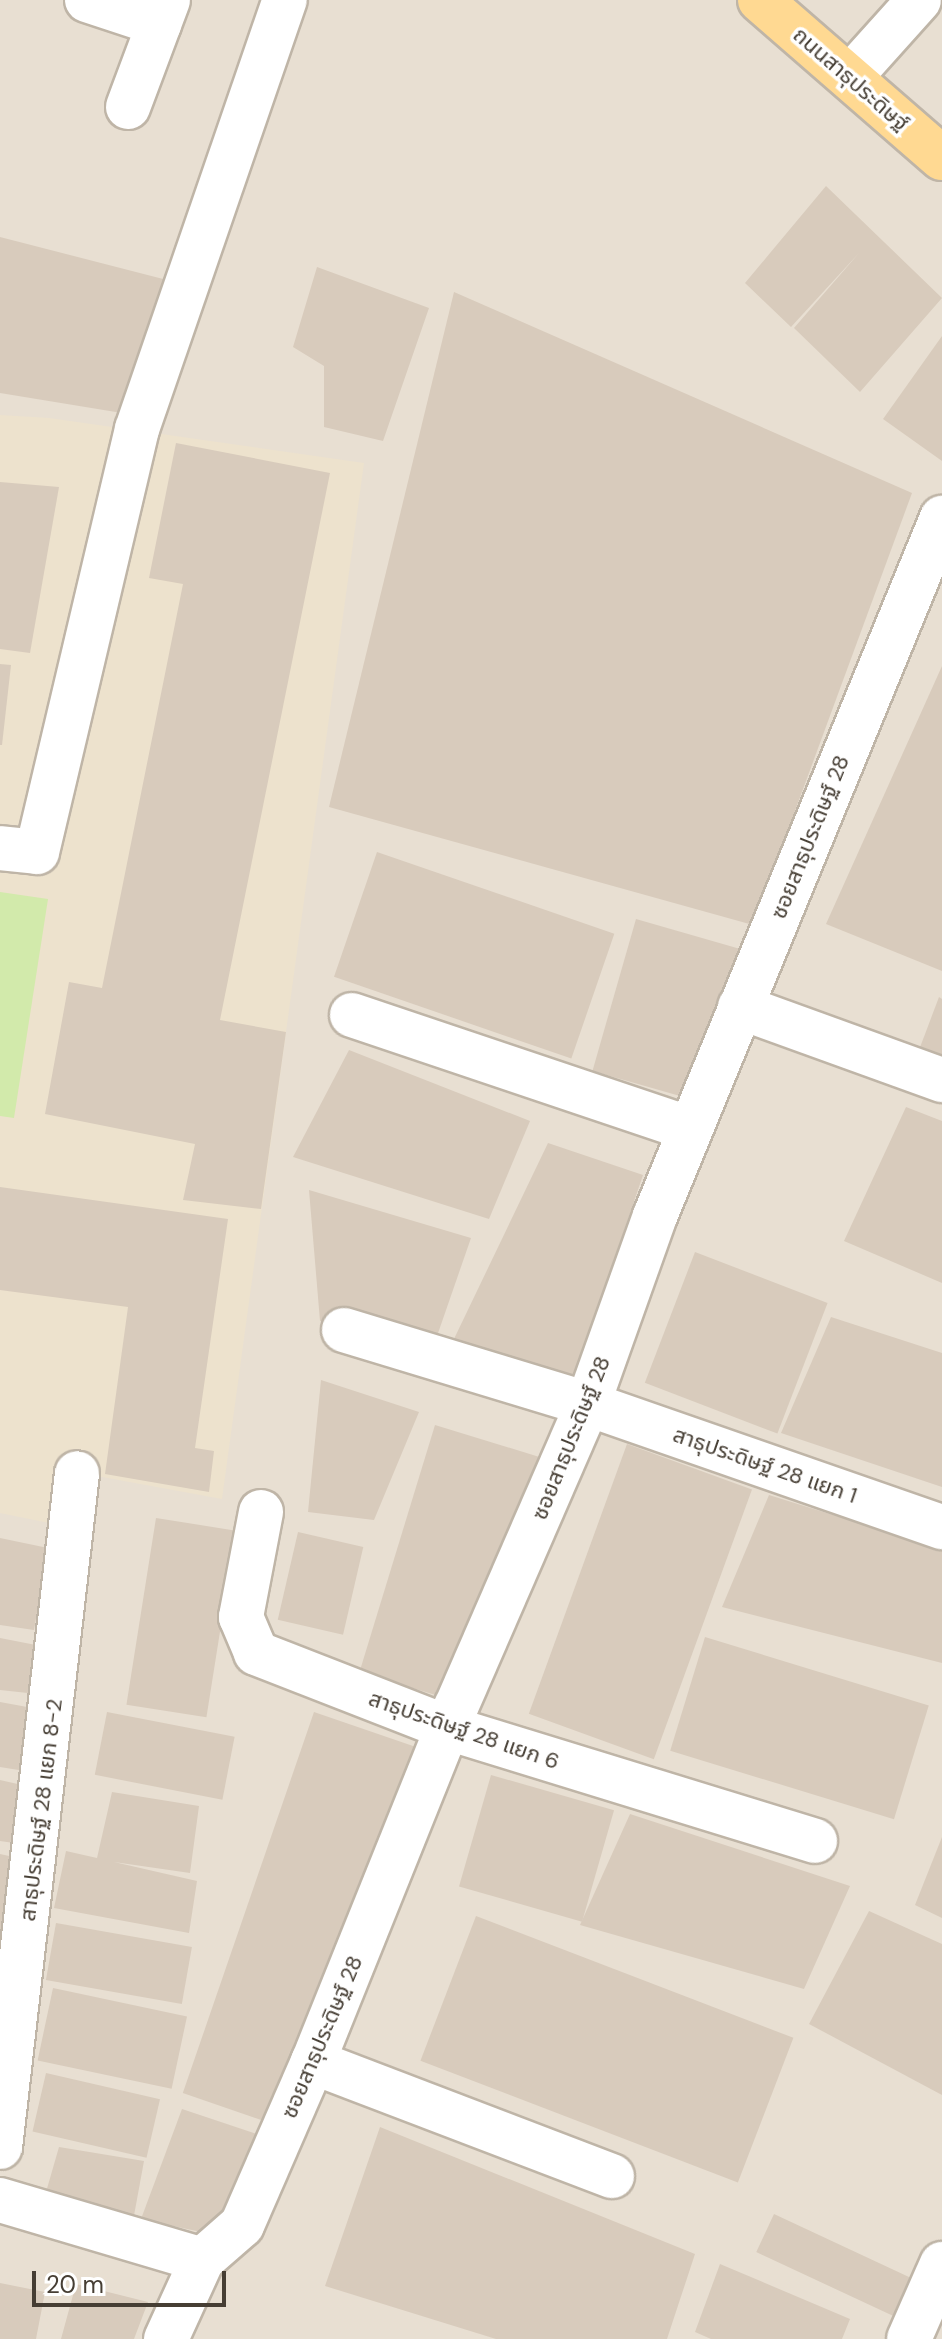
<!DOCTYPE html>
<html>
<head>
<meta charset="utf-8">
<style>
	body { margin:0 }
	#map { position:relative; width:942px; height:2339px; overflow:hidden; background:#f3eee4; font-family:"DM Sans","Noto Sans Thai",sans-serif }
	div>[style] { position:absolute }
	.residential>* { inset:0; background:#e8dfd2; transform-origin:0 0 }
	.education>* { inset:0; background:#ede2cd }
	.green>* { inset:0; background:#d2eaab }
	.building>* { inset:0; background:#d8cbbc; transform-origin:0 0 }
	.roads { filter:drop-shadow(2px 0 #bfb5a7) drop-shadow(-2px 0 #bfb5a7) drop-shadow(0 2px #bfb5a7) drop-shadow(0 -2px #bfb5a7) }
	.minor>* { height:44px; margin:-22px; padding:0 22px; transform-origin:22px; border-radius:22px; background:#fff }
	.major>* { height:44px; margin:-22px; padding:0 22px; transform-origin:22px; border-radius:22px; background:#ffd992 }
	span { translate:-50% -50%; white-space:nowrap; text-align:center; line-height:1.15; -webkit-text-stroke:7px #fff; paint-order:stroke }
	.street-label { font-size:22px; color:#463e34 }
	.scale { position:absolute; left:32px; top:2271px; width:194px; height:36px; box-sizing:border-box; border:4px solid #463e34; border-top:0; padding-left:10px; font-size:24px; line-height:28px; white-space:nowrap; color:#463e34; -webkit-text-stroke:6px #fff; paint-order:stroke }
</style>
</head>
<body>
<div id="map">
	<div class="residential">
		<i style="left:0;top:0;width:942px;height:2339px"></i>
	</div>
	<div class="education">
		<i style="clip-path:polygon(0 415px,49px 418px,364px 463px,222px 1499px,64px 1470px,54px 1524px,0 1513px)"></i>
	</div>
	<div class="green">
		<i style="clip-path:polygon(0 892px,48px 899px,14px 1118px,0 1116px)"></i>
	</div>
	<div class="building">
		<i style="clip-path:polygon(826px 186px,942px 298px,860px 392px,794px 328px,859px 253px,791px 327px,745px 283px)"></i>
		<i style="clip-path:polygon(0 237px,167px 280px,128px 414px,0 393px)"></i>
		<i style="clip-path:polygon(317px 267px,429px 308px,383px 441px,324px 427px,324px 366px,293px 347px)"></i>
		<i style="clip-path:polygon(454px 292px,912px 493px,753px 925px,329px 807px)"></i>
		<i style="clip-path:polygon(942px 336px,942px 461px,883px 419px)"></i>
		<i style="clip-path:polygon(176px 443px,330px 473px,220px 1020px,286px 1032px,261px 1209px,183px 1200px,195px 1144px,45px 1114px,69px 982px,102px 988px,183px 584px,149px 578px)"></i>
		<i style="clip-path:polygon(0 482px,59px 487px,30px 653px,0 649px)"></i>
		<i style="clip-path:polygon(0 664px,11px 665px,2px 745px,0 745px)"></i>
		<i style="clip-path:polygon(942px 666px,942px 971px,826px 924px)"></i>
		<i style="left:377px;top:852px;width:251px;height:132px;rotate:19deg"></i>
		<i style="left:636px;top:919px;width:113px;height:158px;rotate:16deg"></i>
		<i style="clip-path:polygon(939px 997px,942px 999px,942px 1060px,919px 1050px)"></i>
		<i style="clip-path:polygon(349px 1050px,530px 1121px,489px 1219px,293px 1157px)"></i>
		<i style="clip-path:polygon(906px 1107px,942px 1121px,942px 1283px,844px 1241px)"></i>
		<i style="clip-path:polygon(548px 1143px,643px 1175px,575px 1375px,453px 1341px)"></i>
		<i style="clip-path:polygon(0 1187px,228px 1219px,195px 1448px,214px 1451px,209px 1492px,105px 1474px,128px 1307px,0 1290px)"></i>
		<i style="clip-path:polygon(309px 1190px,471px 1238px,436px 1339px,320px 1321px)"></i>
		<i style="left:695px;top:1252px;width:142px;height:140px;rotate:21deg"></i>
		<i style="clip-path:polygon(831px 1317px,942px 1353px,942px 1487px,781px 1433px)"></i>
		<i style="clip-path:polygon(321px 1380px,419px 1412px,374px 1520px,308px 1512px)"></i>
		<i style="left:435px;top:1425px;width:110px;height:258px;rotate:17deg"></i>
		<i style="left:627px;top:1444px;width:133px;height:287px;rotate:20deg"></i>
		<i style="clip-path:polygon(769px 1495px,942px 1549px,942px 1663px,722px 1607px)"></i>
		<i style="left:156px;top:1518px;width:81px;height:189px;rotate:9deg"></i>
		<i style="left:298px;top:1532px;width:67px;height:90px;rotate:13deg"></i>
		<i style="clip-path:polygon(0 1538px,48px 1548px,34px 1630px,0 1625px)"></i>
		<i style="left:705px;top:1637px;width:234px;height:119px;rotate:17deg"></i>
		<i style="clip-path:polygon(0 1638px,41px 1646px,37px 1694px,0 1690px)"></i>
		<i style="clip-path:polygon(0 1702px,38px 1709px,31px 1772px,0 1767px)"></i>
		<i style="left:107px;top:1712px;width:130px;height:64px;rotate:11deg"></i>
		<i style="left:314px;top:1712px;width:114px;height:403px;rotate:19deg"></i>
		<i style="left:491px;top:1775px;width:128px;height:116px;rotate:16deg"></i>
		<i style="clip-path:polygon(0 1780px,22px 1785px,14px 1843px,0 1841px)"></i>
		<i style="clip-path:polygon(112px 1792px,199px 1806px,190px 1873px,114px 1862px,197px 1881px,189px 1933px,54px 1908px,66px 1851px,97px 1858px)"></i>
		<i style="clip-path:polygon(630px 1814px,850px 1886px,804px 1989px,580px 1925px)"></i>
		<i style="clip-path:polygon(942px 1837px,942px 1918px,915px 1905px)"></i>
		<i style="clip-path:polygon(0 1854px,27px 1860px,0 2024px)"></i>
		<i style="clip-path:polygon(869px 1911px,942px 1944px,942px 2095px,809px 2024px)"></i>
		<i style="left:476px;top:1916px;width:340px;height:155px;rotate:21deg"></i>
		<i style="left:56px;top:1923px;width:138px;height:58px;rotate:10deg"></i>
		<i style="left:53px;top:1988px;width:137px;height:74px;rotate:12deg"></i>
		<i style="left:46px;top:2073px;width:117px;height:60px;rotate:13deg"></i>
		<i style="clip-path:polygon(182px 2109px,263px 2136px,215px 2235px,141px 2219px)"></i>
		<i style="clip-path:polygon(380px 2127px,695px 2254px,667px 2339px,496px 2339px,325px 2286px)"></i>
		<i style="clip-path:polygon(59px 2147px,144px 2161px,133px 2221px,44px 2199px)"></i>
		<i style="left:774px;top:2214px;width:159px;height:42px;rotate:25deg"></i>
		<i style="clip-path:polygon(720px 2264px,850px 2319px,842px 2339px,711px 2339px,695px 2332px)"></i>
		<i style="clip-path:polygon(0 2283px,45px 2292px,36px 2339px,0 2339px)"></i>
		<i style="clip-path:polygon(76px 2284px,148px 2302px,134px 2339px,61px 2339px)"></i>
	</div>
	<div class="roads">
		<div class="minor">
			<i style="left:87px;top:0;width:76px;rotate:18.4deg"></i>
			<i style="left:850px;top:77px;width:103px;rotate:-48.1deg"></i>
			<i style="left:128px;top:107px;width:114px;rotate:-69.5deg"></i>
			<i style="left:0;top:848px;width:37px;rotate:6deg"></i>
			<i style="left:37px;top:852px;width:435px;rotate:-76.7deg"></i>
			<i style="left:137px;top:429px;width:454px;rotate:-71deg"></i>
			<i style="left:740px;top:1007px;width:215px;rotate:19.9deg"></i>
			<i style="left:352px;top:1015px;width:357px;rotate:18.6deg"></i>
			<i style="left:344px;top:1330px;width:255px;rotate:16.9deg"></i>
			<i style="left:588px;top:1404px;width:375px;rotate:19.2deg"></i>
			<i style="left:261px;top:1512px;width:107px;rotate:100.8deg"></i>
			<i style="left:241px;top:1617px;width:39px;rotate:67deg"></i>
			<i style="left:256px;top:1653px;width:206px;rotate:21.3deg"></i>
			<i style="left:448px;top:1728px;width:384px;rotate:17.1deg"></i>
			<i style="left:313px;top:2062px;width:320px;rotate:20.9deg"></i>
			<i style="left:0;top:2147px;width:678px;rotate:-83.48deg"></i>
			<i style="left:0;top:2200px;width:211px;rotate:16.5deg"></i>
			<i style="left:166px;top:2339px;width:87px;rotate:-65.5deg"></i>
			<i style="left:202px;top:2260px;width:53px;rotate:-41.2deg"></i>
			<i style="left:242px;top:2225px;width:178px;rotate:-66.5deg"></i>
			<i style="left:313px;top:2062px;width:383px;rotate:-68.1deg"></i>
			<i style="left:456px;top:1707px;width:331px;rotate:-66.5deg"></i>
			<i style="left:588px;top:1404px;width:200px;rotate:-70.4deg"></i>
			<i style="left:655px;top:1216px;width:755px;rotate:-67.65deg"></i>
			<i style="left:909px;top:2339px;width:82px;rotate:-66.3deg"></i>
		</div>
		<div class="major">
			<i style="left:760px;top:0;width:241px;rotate:41deg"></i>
		</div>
	</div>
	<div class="street-label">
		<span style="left:851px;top:79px;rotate:41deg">ถนนสาธุประดิษฐ์</span>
		<span style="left:810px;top:837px;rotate:-68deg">ซอยสาธุประดิษฐ์ 28</span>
		<span style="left:571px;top:1438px;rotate:-68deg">ซอยสาธุประดิษฐ์ 28</span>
		<span style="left:765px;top:1465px;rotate:19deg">สาธุประดิษฐ์ 28 แยก 1</span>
		<span style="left:464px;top:1730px;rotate:19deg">สาธุประดิษฐ์ 28 แยก 6</span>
		<span style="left:41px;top:1810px;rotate:-83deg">สาธุประดิษฐ์ 28 แยก 8-2</span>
		<span style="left:322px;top:2037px;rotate:-67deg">ซอยสาธุประดิษฐ์ 28</span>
	</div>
	<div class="scale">20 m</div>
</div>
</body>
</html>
